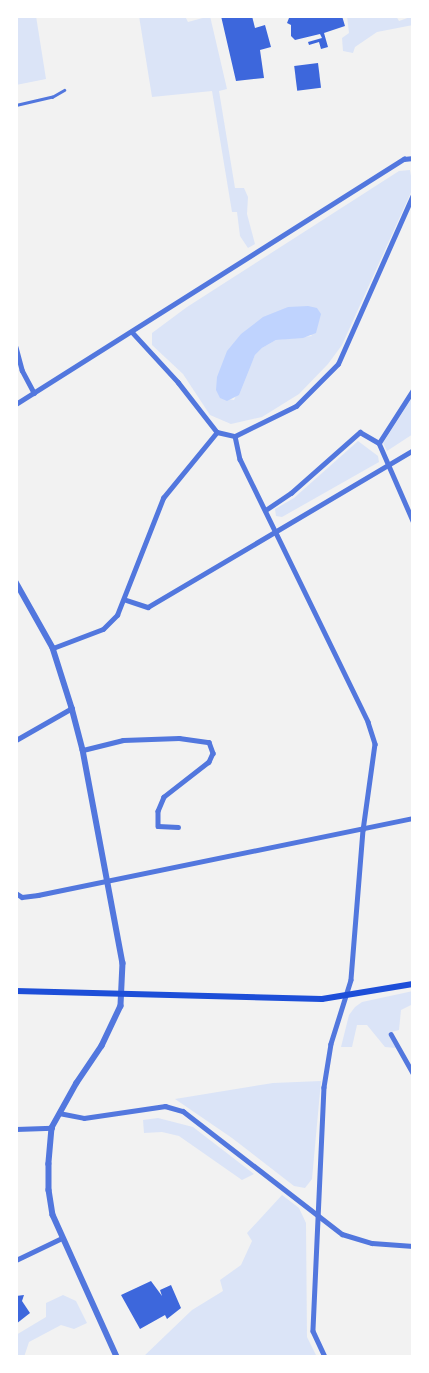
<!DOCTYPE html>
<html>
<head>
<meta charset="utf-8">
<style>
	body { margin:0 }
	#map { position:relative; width:429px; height:1373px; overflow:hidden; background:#f2f2f2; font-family:"DM Sans",sans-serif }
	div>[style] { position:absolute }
	.green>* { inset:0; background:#dbe4f7 }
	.water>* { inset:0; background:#bfd3fe }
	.building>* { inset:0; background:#3d67dc; transform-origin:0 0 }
	.service>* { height:2.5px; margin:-1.25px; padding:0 1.25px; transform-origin:1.25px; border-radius:1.25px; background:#5277de }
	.minor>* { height:4.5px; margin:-2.25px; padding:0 2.25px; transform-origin:2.25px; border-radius:2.25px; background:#5277de }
	.tertiary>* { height:5.5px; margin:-2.75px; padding:0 2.75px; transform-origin:2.75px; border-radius:2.75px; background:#5277de }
	.secondary>* { height:6px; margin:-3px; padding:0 3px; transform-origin:3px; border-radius:3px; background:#1d4ed8 }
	span { translate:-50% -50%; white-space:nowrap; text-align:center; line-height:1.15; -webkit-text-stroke:4px #fff; paint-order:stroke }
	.frame { position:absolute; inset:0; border:18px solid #fff; pointer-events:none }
</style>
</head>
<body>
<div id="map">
	<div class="green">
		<i style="clip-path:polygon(16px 16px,36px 16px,46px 79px,16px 85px)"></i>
		<i style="clip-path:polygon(139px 16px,185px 16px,188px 22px,210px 16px,227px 89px,219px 91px,235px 188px,244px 188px,248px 197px,247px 214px,255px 244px,248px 248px,240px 236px,237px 212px,232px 212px,212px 91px,152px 97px)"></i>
		<i style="clip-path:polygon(347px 16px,396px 16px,399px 21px,413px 16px,413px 25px,377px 32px,355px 47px,353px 53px,343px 51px,342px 38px,349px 33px)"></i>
		<i style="clip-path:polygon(evenodd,410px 170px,413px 188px,342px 345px,328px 364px,299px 394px,262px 417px,231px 424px,210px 415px,183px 374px,152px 345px,152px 333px,187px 307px,399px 171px,410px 170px,288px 307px,312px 336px,276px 340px,262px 348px,255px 355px,234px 400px,220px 398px,288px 307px)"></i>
		<i style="clip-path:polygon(413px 396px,413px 434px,387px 451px,383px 443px)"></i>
		<i style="clip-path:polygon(358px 441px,378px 456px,379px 462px,282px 517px,276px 516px,275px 509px,294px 498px)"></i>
		<i style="clip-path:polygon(413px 991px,413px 1004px,401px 1010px,399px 1030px,388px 1033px,396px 1048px,385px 1047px,367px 1025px,357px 1025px,352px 1047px,341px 1047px,349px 1015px,355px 1007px,362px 1002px)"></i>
		<i style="clip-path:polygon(321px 1081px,312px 1179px,305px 1188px,294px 1186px,232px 1138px,175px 1099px,273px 1083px)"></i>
		<i style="clip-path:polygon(158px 1118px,193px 1127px,254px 1174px,242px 1180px,179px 1136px,162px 1132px,144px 1133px,143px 1120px)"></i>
		<i style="clip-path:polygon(282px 1195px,299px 1208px,306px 1223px,307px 1337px,317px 1357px,143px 1357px,192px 1310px,223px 1291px,220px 1280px,241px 1265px,252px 1241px,247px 1233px)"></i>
		<i style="clip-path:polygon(63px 1295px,76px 1301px,87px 1323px,74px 1329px,61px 1325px,29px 1342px,24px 1357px,16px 1357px,16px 1335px,46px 1317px,46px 1303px)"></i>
	</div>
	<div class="water">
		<i style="clip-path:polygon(308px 306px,317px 308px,321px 314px,316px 333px,303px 338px,276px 340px,262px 348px,255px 355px,239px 395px,227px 401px,220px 398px,216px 390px,217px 377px,227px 351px,241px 334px,263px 317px,288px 307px)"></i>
	</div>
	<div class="building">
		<i style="clip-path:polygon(221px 16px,252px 16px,255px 28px,265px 25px,271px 47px,260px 50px,264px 78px,236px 81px)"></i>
		<i style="clip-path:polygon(295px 16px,342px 16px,345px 26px,324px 33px,328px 47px,321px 49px,319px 42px,309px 45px,308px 42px,322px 38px,320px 34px,295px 40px,291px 36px,291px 25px,287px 23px,289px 18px)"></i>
		<i style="left:318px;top:63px;width:25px;height:24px;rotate:83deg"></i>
		<i style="clip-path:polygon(151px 1281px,162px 1296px,160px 1290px,171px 1285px,181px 1308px,167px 1319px,165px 1315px,140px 1329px,121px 1295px)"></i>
		<i style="clip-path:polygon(24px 1295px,22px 1301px,30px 1313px,16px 1324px,16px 1296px)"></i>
	</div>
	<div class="service">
		<i style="left:16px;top:105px;width:37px;rotate:-13deg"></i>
		<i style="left:52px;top:97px;width:14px;rotate:-30deg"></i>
	</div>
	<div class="minor">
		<i style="left:133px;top:333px;width:67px;rotate:47.4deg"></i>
		<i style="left:178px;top:382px;width:63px;rotate:52deg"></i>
		<i style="left:16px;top:347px;width:24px;rotate:75deg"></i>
		<i style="left:22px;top:370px;width:26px;rotate:62deg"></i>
		<i style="left:16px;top:404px;width:459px;rotate:-32.3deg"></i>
		<i style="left:404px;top:159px;width:9px;rotate:-6deg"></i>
		<i style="left:217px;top:432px;width:18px;rotate:13deg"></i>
		<i style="left:235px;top:436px;width:68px;rotate:-26.2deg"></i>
		<i style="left:296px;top:406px;width:59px;rotate:-45deg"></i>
		<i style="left:338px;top:364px;width:185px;rotate:-66.1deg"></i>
		<i style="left:235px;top:436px;width:24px;rotate:78deg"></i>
		<i style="left:240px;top:459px;width:292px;rotate:64deg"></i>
		<i style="left:368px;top:722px;width:23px;rotate:72deg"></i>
		<i style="left:375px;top:744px;width:87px;rotate:97.9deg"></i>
		<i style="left:363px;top:830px;width:150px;rotate:94.6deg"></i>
		<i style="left:351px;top:980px;width:67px;rotate:107.4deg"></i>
		<i style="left:331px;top:1044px;width:44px;rotate:99.2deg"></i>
		<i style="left:324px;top:1087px;width:244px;rotate:92.6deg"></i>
		<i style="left:313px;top:1331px;width:29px;rotate:65deg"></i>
		<i style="left:379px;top:443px;width:63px;rotate:-57.3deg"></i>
		<i style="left:267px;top:509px;width:29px;rotate:-34deg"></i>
		<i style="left:291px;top:493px;width:92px;rotate:-41.5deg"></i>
		<i style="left:360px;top:432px;width:22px;rotate:30deg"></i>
		<i style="left:379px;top:443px;width:85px;rotate:66.4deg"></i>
		<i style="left:126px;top:600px;width:23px;rotate:18deg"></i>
		<i style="left:148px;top:607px;width:308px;rotate:-30.6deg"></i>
		<i style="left:53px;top:648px;width:53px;rotate:-20.8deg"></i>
		<i style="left:103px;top:629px;width:20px;rotate:-45deg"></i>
		<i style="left:117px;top:615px;width:126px;rotate:-68.5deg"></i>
		<i style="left:163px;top:498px;width:85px;rotate:-50.7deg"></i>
		<i style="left:16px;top:740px;width:64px;rotate:-29.7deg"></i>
		<i style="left:83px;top:750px;width:41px;rotate:-14deg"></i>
		<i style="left:123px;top:740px;width:56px;rotate:-2deg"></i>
		<i style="left:179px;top:738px;width:30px;rotate:8deg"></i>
		<i style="left:209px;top:742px;width:12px;rotate:70deg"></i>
		<i style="left:213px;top:753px;width:10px;rotate:114deg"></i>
		<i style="left:209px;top:762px;width:57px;rotate:142.1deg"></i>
		<i style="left:164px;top:797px;width:15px;rotate:113deg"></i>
		<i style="left:158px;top:811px;width:15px;rotate:90deg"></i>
		<i style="left:158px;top:826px;width:20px;rotate:3deg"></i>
		<i style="left:16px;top:893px;width:7px;rotate:34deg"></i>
		<i style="left:22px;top:897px;width:16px;rotate:-7deg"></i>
		<i style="left:38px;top:895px;width:383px;rotate:-11.6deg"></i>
		<i style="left:391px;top:1034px;width:45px;rotate:60.6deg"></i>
		<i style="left:59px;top:1113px;width:25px;rotate:11deg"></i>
		<i style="left:84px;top:1118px;width:82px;rotate:-8.4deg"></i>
		<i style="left:165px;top:1106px;width:19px;rotate:16deg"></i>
		<i style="left:183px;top:1111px;width:201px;rotate:37.7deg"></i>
		<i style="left:342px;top:1234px;width:31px;rotate:17deg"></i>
		<i style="left:372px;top:1243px;width:41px;rotate:4.2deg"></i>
		<i style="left:16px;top:1129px;width:36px;rotate:-2deg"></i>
		<i style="left:16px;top:1260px;width:51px;rotate:-25.6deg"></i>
	</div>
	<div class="tertiary">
		<i style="left:16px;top:582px;width:76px;rotate:60.7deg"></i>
		<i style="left:53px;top:648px;width:63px;rotate:72.4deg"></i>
		<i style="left:72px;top:708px;width:43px;rotate:75.3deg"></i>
		<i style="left:83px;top:750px;width:217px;rotate:79.4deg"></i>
		<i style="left:123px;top:963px;width:43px;rotate:92.7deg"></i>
		<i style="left:121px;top:1006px;width:44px;rotate:115.4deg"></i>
		<i style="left:102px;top:1046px;width:45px;rotate:124deg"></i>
		<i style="left:77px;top:1083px;width:51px;rotate:119.1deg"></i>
		<i style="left:52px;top:1128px;width:36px;rotate:95deg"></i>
		<i style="left:49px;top:1164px;width:26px;rotate:90deg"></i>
		<i style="left:49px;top:1190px;width:25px;rotate:81deg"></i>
		<i style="left:53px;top:1215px;width:156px;rotate:65.7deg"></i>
	</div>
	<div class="secondary">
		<i style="left:16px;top:991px;width:306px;rotate:1.5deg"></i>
		<i style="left:322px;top:999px;width:92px;rotate:-9.4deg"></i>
	</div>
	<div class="frame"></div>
</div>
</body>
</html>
